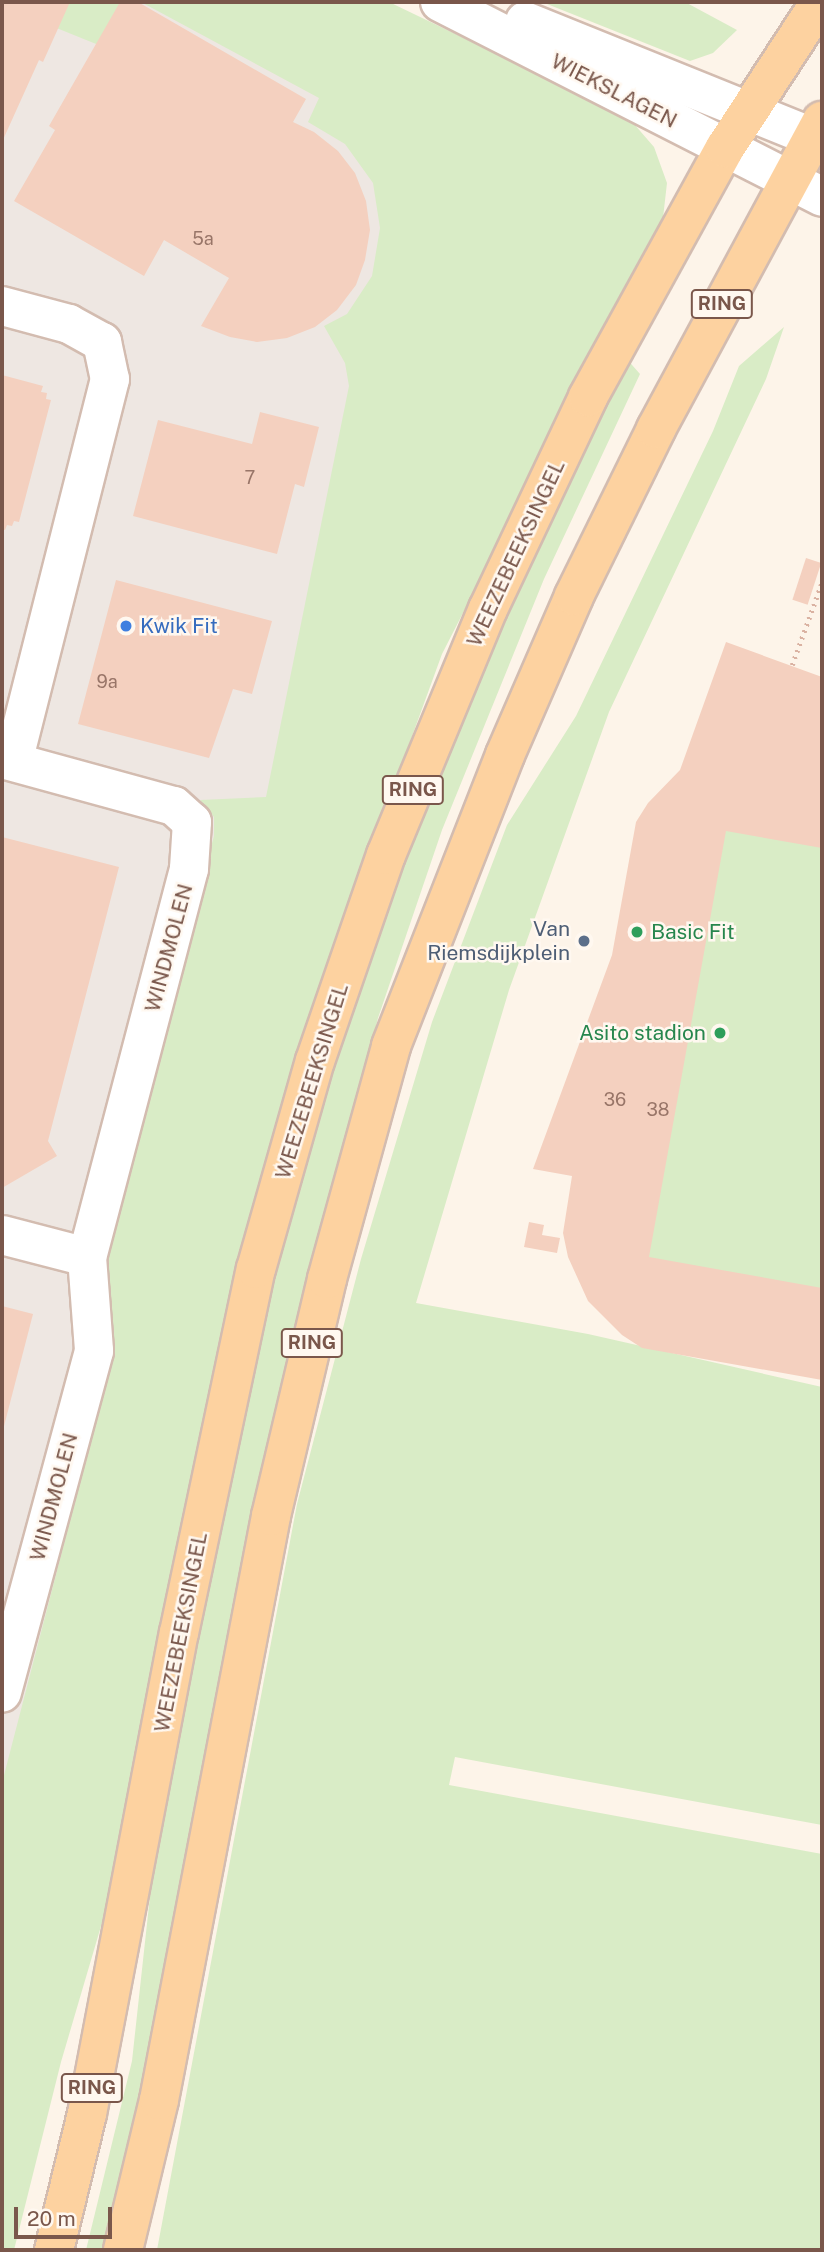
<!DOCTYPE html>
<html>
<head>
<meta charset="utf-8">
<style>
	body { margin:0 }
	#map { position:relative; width:824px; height:2252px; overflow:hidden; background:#fdf4e9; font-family:"Public Sans",sans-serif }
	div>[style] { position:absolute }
	.industrial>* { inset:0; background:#eee7e2 }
	.green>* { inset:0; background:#d9ecc6 }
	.building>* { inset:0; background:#f4d0bf; transform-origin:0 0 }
	.path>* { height:4.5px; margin-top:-2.25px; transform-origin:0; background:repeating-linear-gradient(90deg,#dab2a2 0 2px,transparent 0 7px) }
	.roads { filter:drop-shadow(2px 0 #d3bcb0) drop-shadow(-2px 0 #d3bcb0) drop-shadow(0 2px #d3bcb0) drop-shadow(0 -2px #d3bcb0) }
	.minor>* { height:38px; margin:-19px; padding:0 19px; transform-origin:19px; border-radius:19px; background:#fff }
	.major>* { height:38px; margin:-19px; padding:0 19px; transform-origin:19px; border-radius:19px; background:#fdd2a0 }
	.dots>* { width:19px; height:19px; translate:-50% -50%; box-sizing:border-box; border:4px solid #fff8f0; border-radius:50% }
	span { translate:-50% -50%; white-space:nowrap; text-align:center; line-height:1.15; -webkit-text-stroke:5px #fff8f0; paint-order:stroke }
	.number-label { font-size:18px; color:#987568 }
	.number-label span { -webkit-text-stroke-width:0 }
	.shield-label span { padding:2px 5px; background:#fff8f0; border:2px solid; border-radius:5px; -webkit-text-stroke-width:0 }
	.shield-label { font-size:19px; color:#7a574b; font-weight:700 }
	.street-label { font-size:21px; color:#7a574b }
	.shop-label { font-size:21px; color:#366cbe }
	.left { translate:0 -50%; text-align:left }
	.service-label { font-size:21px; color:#4e5e75 }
	.right { translate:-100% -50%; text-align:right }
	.leisure-label { font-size:21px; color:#27864d }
	.frame { position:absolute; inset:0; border:4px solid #7a574b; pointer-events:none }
	.scale { position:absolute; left:14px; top:2207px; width:98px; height:32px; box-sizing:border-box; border:4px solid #7a574b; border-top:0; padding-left:9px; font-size:21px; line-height:24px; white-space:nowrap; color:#7a574b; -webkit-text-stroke:5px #fff8f0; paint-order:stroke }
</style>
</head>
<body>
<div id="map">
	<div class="industrial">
		<i style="clip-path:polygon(2px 2px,275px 2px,525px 138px,2px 1973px)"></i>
	</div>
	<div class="green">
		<i style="clip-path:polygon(2px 2px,131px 2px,106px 48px,2px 6px)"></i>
		<i style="clip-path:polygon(141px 2px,389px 2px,628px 117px,654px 147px,667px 183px,663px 218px,643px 261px,442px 654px,364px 868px,241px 1262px,193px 1471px,114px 1882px,61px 2062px,14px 2250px,2px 2250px,2px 1783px,74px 1505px,107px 1348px,110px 1311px,104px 1240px,214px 836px,214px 817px,200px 800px,266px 797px,349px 386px,345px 363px,324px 326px,347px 314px,372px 276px,380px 228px,373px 183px,345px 144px,308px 122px,319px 98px)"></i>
		<i style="clip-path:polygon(542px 2px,685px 2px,737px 30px,713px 53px,690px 61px)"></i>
		<i style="clip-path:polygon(784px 327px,766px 379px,609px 712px,509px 990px,416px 1303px,588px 1334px,822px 1387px,822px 1825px,455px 1757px,449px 1785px,822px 1854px,822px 2250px,157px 2250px,297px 1504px,361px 1259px,432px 1022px,507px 825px,576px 716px,713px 431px,739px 366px)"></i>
		<i style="clip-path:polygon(625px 357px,640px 374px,544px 579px,442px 830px,378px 1018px,247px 1547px,157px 2012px,118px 2191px,103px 2250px,86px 2250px,132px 2061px,158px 1823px,263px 1319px,306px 1153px,390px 886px,521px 569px)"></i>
		<i style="clip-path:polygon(767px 764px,822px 774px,822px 1361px,647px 1330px,654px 824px)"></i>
	</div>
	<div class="building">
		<i style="clip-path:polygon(2px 2px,70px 2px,43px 62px,39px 60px,2px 142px)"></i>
		<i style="clip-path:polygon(120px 2px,138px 2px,306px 99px,293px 122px,314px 132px,338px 151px,355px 173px,366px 201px,370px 230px,365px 260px,356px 285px,337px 310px,315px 327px,287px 338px,257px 342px,230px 337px,201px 326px,229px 278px,164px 240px,144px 276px,14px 201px,55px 130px,49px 126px)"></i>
		<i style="clip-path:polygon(2px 375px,43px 386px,41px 392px,47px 393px,46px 399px,51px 400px,19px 522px,14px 521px,12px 526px,7px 525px,5px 530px,2px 529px)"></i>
		<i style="clip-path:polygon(260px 412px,319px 427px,304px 487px,295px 484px,277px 554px,133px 516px,158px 420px,252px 444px)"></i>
		<i style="left:806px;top:558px;width:16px;height:44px;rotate:18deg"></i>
		<i style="clip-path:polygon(116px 580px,272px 621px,252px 694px,233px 689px,209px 758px,78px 724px)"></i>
		<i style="clip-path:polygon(726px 642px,822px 677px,822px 848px,726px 831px,649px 1257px,822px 1288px,822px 1380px,642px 1348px,622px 1335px,588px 1301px,568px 1257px,563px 1233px,572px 1176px,533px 1169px,612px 955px,636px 822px,648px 803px,680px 770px)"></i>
		<i style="clip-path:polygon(2px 837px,119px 867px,48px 1141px,57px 1156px,2px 1188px)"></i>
		<i style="clip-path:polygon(529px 1222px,544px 1225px,542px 1235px,560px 1238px,557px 1253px,524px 1247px)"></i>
		<i style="clip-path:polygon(2px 1306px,33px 1314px,3px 1430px,2px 1430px)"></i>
	</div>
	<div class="path">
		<i style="left:792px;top:665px;width:88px;rotate:-70.1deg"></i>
	</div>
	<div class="roads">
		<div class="minor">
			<i style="left:440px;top:2px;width:429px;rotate:27deg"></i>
			<i style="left:525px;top:21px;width:320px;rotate:22deg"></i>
			<i style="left:2px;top:306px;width:69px;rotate:15deg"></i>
			<i style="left:69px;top:324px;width:38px;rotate:29deg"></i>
			<i style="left:102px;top:342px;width:38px;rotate:78deg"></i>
			<i style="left:110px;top:379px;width:394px;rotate:104.2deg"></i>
			<i style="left:2px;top:759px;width:178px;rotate:15.3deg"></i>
			<i style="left:174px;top:806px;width:24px;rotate:42deg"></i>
			<i style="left:192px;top:822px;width:47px;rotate:93.7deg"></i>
			<i style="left:189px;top:869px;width:401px;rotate:104.7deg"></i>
			<i style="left:87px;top:1257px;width:94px;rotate:85.7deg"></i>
			<i style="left:94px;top:1351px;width:354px;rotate:105.1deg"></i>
			<i style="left:2px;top:1235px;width:88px;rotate:14.5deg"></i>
		</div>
		<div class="major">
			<i style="left:54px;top:2250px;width:140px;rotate:-76.4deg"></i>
			<i style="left:87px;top:2114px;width:490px;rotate:-79.2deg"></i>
			<i style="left:179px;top:1633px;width:372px;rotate:-78.1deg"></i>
			<i style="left:256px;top:1269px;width:216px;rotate:-74.2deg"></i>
			<i style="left:315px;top:1061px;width:218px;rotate:-71deg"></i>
			<i style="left:386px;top:855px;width:266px;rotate:-67.5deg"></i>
			<i style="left:488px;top:609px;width:234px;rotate:-64.7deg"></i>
			<i style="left:588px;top:397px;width:284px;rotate:-61.2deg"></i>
			<i style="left:725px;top:148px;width:174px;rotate:-56.9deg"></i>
			<i style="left:123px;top:2250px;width:154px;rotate:-76.5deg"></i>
			<i style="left:159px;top:2100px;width:595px;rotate:-79.14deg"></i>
			<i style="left:271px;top:1516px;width:244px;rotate:-76.7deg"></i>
			<i style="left:327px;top:1279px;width:242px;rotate:-74.6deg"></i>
			<i style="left:391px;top:1046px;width:313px;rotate:-68.6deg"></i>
			<i style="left:505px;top:755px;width:173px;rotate:-66.5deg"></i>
			<i style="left:574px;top:596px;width:186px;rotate:-63.8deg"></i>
			<i style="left:656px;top:429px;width:350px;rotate:-61.7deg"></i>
		</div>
	</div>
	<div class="dots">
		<i style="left:126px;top:626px;background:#3f7fe0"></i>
		<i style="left:637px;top:932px;background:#2e9e5b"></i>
		<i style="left:584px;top:941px;background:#5c6f8a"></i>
		<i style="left:720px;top:1033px;background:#2e9e5b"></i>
	</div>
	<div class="number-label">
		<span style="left:203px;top:239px">5a</span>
		<span style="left:250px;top:478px">7</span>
		<span style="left:107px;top:682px">9a</span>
		<span style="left:615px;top:1100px">36</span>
		<span style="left:658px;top:1110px">38</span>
	</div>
	<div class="shield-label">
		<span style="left:722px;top:304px">RING</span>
		<span style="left:413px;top:790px">RING</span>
		<span style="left:312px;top:1343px">RING</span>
		<span style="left:92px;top:2088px">RING</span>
	</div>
	<div class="street-label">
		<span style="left:614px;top:91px;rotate:27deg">WIEKSLAGEN</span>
		<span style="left:516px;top:553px;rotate:-65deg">WEEZEBEEKSINGEL</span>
		<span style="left:169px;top:948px;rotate:-75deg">WINDMOLEN</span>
		<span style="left:312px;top:1081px;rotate:-73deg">WEEZEBEEKSINGEL</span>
		<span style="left:54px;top:1497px;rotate:-75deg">WINDMOLEN</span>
		<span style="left:181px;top:1632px;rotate:-79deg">WEEZEBEEKSINGEL</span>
	</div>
	<div class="shop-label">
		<span class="left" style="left:140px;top:626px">Kwik Fit</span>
	</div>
	<div class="service-label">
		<span class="right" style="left:570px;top:941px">Van<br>Riemsdijkplein</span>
	</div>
	<div class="leisure-label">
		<span class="left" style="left:651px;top:932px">Basic Fit</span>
		<span class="right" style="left:706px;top:1033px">Asito stadion</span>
	</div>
	<div class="frame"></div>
	<div class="scale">20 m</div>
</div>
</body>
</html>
